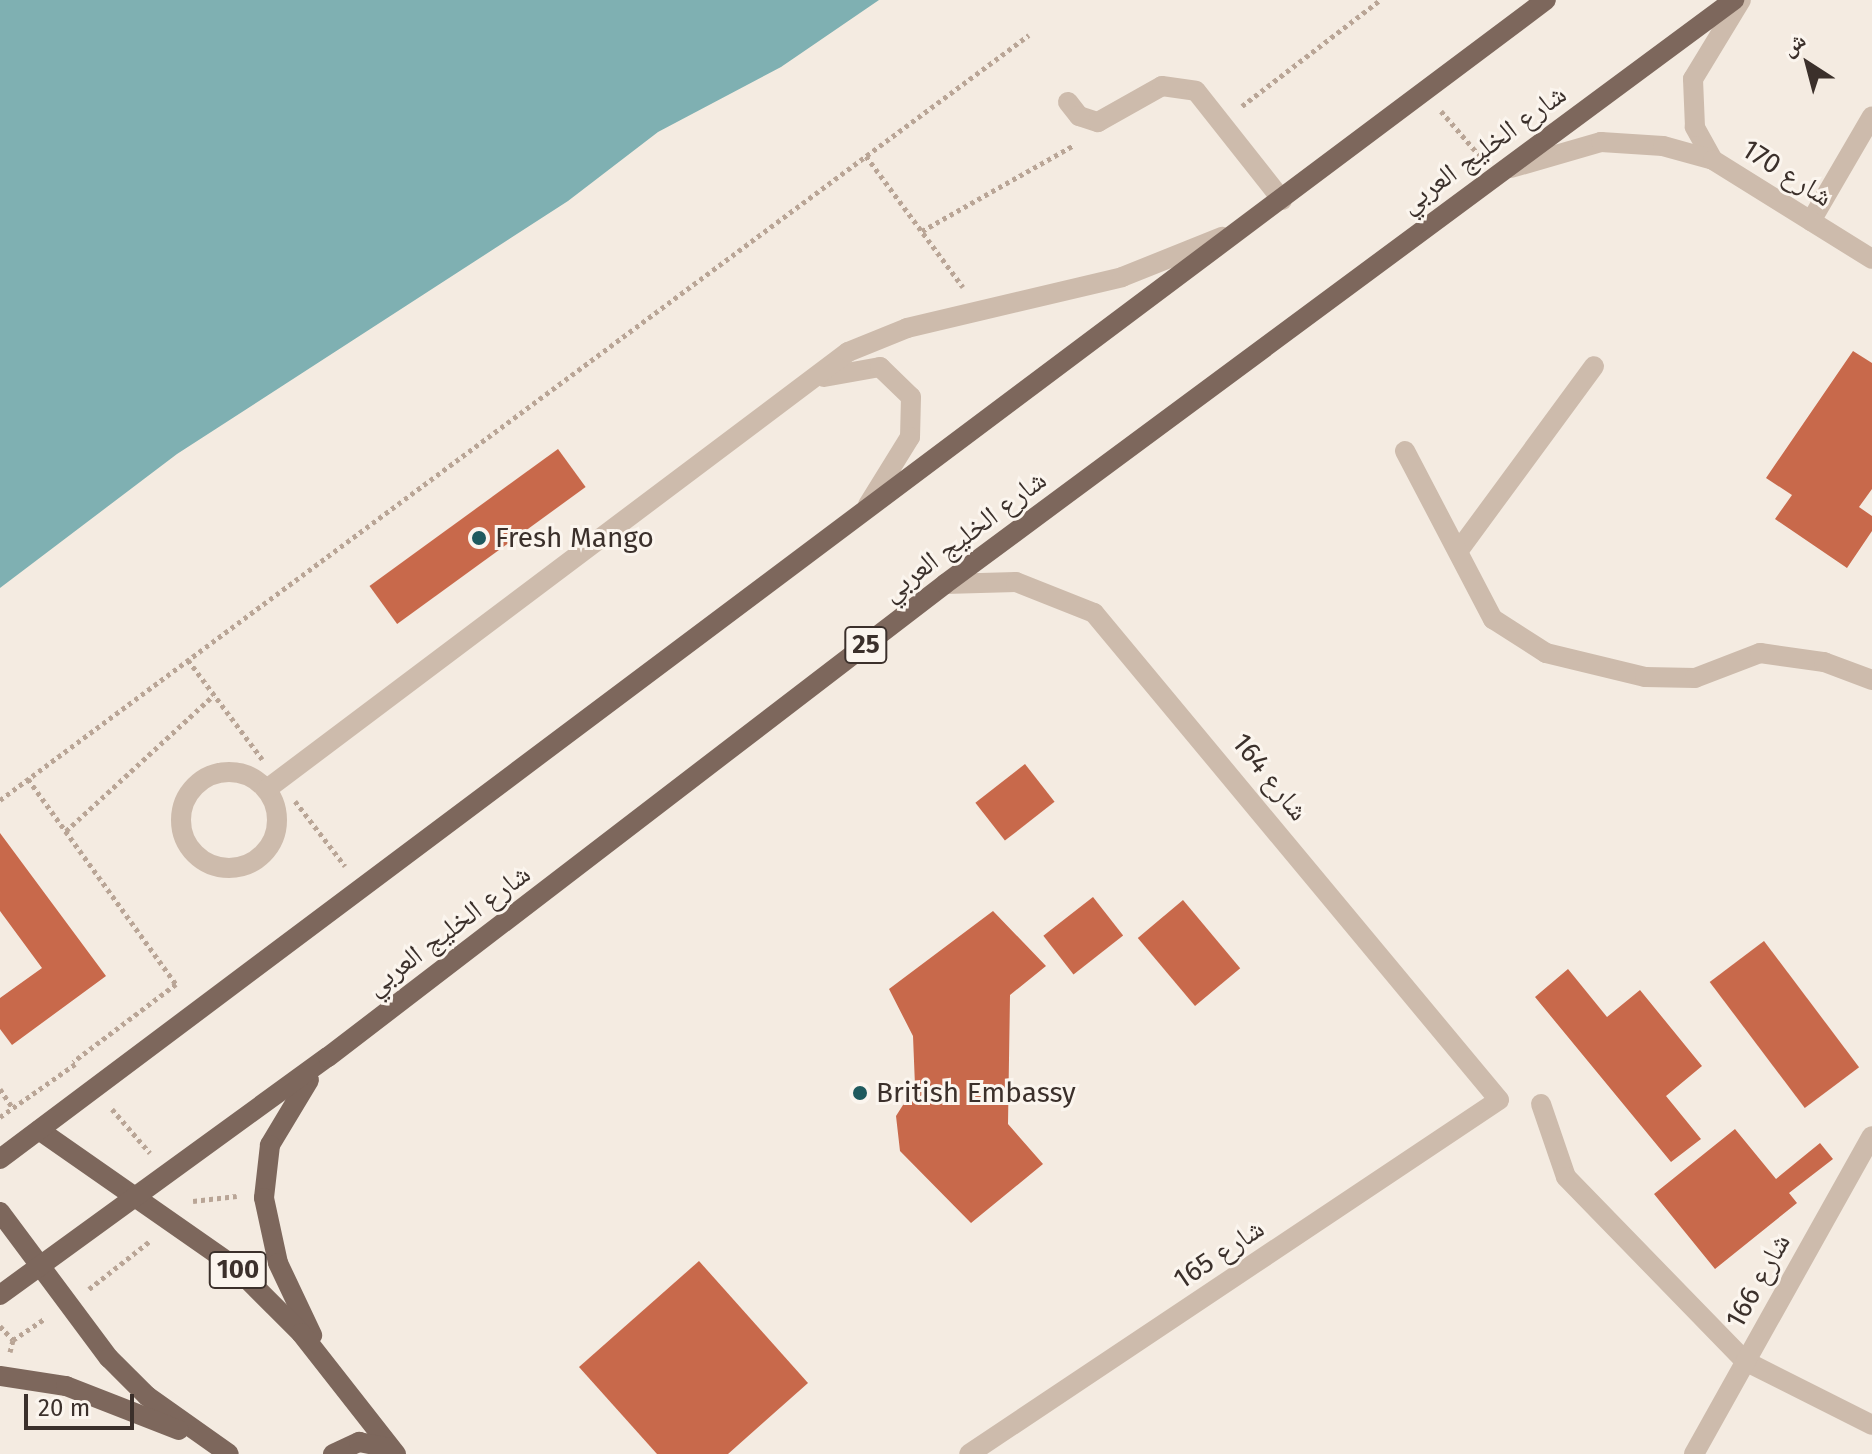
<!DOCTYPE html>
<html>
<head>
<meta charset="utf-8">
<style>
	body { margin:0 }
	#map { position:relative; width:1872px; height:1454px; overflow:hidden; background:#f4ebe1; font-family:"Fira Sans","Noto Naskh Arabic",sans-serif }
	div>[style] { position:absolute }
	.water>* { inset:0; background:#7fb0b2 }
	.building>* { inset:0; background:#c8694b; transform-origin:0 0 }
	.path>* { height:5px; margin-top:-2.5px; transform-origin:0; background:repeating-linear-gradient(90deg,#b9a596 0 4px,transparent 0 8px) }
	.lane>* { height:20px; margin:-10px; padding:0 10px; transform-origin:10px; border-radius:10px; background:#cdbbac }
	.lane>.ring { margin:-10px; padding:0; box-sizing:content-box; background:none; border:20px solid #cdbbac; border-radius:50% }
	.street>* { height:20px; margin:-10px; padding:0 10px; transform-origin:10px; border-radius:10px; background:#cdbbac }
	.primary>* { height:20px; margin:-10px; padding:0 10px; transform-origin:10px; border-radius:10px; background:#7d675c }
	.dots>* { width:22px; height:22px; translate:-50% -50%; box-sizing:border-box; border:4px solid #fbf5ee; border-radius:50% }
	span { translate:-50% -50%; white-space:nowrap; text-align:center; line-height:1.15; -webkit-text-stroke:6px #fbf5ee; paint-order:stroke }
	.shield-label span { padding:2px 6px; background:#fbf5ee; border:2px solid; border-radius:6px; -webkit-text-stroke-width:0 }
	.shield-label { font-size:26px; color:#3b302b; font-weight:700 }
	.street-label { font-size:28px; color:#3b302b }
	.poi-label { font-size:28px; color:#3b302b }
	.left { translate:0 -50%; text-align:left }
	.north { position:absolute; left:1768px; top:24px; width:80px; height:80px; -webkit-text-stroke:6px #fbf5ee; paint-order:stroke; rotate:324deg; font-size:22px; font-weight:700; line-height:32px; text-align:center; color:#3b302b }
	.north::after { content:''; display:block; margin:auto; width:28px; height:36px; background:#3b302b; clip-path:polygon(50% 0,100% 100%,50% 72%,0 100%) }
	.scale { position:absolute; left:24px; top:1394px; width:110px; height:36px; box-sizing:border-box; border:4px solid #3b302b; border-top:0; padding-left:10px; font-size:24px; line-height:28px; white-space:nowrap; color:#3b302b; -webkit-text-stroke:6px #fbf5ee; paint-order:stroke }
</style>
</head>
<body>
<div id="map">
	<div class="water">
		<i style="clip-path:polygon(0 0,879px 0,781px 67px,658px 132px,568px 201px,177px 454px,0 588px)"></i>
	</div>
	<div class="building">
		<i style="clip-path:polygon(1853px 351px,1872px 363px,1872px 489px,1859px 507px,1872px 516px,1872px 531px,1847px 568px,1775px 519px,1792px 495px,1766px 478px)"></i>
		<i style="left:558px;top:449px;width:47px;height:233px;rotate:54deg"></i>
		<i style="left:1025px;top:764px;width:48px;height:63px;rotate:52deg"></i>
		<i style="clip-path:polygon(0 833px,106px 976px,12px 1045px,0 1029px,0 998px,42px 968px,0 911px)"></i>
		<i style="left:1093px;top:897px;width:49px;height:63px;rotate:52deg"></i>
		<i style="left:1183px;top:900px;width:89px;height:59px;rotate:50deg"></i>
		<i style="clip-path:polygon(993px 911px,1046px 966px,1010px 995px,1008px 1124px,1043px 1164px,971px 1223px,900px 1151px,896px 1116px,915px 1086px,913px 1036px,889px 989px)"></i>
		<i style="left:1764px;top:941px;width:158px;height:68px;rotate:53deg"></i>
		<i style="clip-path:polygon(1568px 969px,1607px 1017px,1640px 990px,1702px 1066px,1666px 1096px,1701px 1139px,1671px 1162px,1535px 997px)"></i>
		<i style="clip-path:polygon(1735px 1129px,1776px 1179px,1820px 1143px,1833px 1159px,1789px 1193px,1797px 1203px,1715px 1269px,1654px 1194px)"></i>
		<i style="clip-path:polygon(699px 1261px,808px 1383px,728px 1454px,657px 1454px,579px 1367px)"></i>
	</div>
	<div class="path">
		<i style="left:1242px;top:106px;width:174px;rotate:-37.5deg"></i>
		<i style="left:1441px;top:111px;width:58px;rotate:49.2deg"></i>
		<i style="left:866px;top:156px;width:163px;rotate:53.5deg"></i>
		<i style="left:922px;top:231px;width:175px;rotate:-29.5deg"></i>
		<i style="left:188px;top:660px;width:124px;rotate:53.2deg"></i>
		<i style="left:28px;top:779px;width:253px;rotate:54.2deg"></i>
		<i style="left:176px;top:984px;width:129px;rotate:142.9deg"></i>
		<i style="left:0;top:800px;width:1282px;rotate:-36.63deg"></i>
		<i style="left:295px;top:801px;width:82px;rotate:52.4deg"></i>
		<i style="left:66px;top:831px;width:200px;rotate:-42.6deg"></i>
		<i style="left:0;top:1089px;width:23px;rotate:56deg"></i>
		<i style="left:112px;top:1109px;width:58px;rotate:49.2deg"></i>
		<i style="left:0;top:1117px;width:92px;rotate:-35.2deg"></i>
		<i style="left:193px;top:1201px;width:44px;rotate:-6.5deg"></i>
		<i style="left:89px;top:1289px;width:78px;rotate:-38.2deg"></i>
		<i style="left:0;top:1326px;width:19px;rotate:47deg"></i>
		<i style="left:10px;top:1352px;width:12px;rotate:-76deg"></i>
		<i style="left:13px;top:1340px;width:37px;rotate:-34deg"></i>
	</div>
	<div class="lane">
		<i style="left:1068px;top:102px;width:18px;rotate:52deg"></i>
		<i style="left:1079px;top:116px;width:20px;rotate:18deg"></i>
		<i style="left:1098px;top:122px;width:73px;rotate:-29.4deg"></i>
		<i style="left:1162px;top:86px;width:34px;rotate:8deg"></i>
		<i style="left:1196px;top:91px;width:139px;rotate:51.7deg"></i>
		<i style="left:1811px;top:221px;width:121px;rotate:-59.8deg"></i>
		<i style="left:824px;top:377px;width:57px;rotate:-10.1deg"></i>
		<i style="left:880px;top:367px;width:43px;rotate:44.1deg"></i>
		<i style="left:911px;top:397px;width:40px;rotate:91.4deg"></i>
		<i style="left:910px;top:437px;width:80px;rotate:121.7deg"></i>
		<i style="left:1459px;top:550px;width:228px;rotate:-53.7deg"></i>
		<i class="ring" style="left:181px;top:772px;width:76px;height:76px"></i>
		<i style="left:267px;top:789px;width:727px;rotate:-36.95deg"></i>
		<i style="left:848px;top:352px;width:64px;rotate:-22.1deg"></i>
		<i style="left:907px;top:328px;width:221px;rotate:-13.3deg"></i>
		<i style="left:1122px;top:277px;width:108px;rotate:-21.8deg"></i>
	</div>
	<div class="street">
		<i style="left:1713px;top:160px;width:38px;rotate:-119deg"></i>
		<i style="left:1695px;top:127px;width:48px;rotate:-92.4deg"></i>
		<i style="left:1693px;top:79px;width:92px;rotate:-58.7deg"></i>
		<i style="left:1511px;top:168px;width:94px;rotate:-16.1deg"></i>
		<i style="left:1601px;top:142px;width:62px;rotate:3.7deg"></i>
		<i style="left:1663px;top:146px;width:52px;rotate:15.6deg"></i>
		<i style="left:1713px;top:160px;width:187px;rotate:31.9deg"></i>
		<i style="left:1405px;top:451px;width:190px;rotate:62.4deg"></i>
		<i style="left:1493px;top:619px;width:63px;rotate:32.7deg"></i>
		<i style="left:1546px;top:653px;width:102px;rotate:13.6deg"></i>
		<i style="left:1645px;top:677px;width:50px;rotate:1.1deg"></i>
		<i style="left:1695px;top:678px;width:70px;rotate:-21deg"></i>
		<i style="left:1760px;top:653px;width:65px;rotate:8deg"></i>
		<i style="left:1824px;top:662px;width:51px;rotate:20.6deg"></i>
		<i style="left:945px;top:584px;width:71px;rotate:-1.6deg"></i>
		<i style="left:1016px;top:582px;width:84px;rotate:21.7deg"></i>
		<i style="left:1094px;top:613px;width:633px;rotate:50.25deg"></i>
		<i style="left:1499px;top:1100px;width:637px;rotate:146.26deg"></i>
		<i style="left:1541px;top:1104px;width:77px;rotate:71.1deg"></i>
		<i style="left:1566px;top:1177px;width:257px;rotate:45.8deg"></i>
		<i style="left:1745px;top:1361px;width:142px;rotate:26.7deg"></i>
		<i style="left:1694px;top:1454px;width:364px;rotate:-60.8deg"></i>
	</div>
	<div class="primary">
		<i style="left:309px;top:1080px;width:76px;rotate:121deg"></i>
		<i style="left:270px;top:1145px;width:53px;rotate:96.5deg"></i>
		<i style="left:264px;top:1198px;width:66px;rotate:77.8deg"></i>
		<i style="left:278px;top:1263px;width:80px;rotate:64.7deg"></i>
		<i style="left:39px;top:1130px;width:238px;rotate:34.9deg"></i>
		<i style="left:234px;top:1266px;width:95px;rotate:45deg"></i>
		<i style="left:301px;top:1333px;width:154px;rotate:51.9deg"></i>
		<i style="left:0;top:1159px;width:1932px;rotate:-36.86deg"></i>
		<i style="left:0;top:1212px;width:182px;rotate:53.3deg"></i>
		<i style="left:109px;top:1358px;width:54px;rotate:45deg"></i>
		<i style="left:147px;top:1396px;width:100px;rotate:35.3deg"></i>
		<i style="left:0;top:1295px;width:405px;rotate:-36deg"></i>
		<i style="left:328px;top:1057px;width:777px;rotate:-37.47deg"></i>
		<i style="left:945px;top:584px;width:982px;rotate:-36.51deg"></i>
		<i style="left:0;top:1376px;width:67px;rotate:8.6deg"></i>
		<i style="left:66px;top:1386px;width:121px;rotate:21.3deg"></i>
		<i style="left:333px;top:1454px;width:29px;rotate:-25deg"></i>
		<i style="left:359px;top:1442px;width:32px;rotate:11deg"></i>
	</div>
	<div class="dots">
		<i style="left:479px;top:538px;background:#1f5a5e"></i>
		<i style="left:860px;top:1093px;background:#1f5a5e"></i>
	</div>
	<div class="shield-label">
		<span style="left:866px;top:645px">25</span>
		<span style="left:238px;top:1270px">100</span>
	</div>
	<div class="street-label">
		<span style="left:1483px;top:149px;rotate:-36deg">شارع الخليج العربي</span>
		<span style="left:1787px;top:173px;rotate:32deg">شارع 170</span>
		<span style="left:964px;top:536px;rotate:-37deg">شارع الخليج العربي</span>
		<span style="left:1270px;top:777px;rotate:51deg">شارع 164</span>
		<span style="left:448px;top:930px;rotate:-37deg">شارع الخليج العربي</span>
		<span style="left:1219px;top:1254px;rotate:-34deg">شارع 165</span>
		<span style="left:1758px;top:1281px;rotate:-61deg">شارع 166</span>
	</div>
	<div class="poi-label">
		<span class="left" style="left:495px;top:538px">Fresh Mango</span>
		<span class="left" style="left:876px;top:1093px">British Embassy</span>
	</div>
	<div class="north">ش</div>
	<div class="scale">20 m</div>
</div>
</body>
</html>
